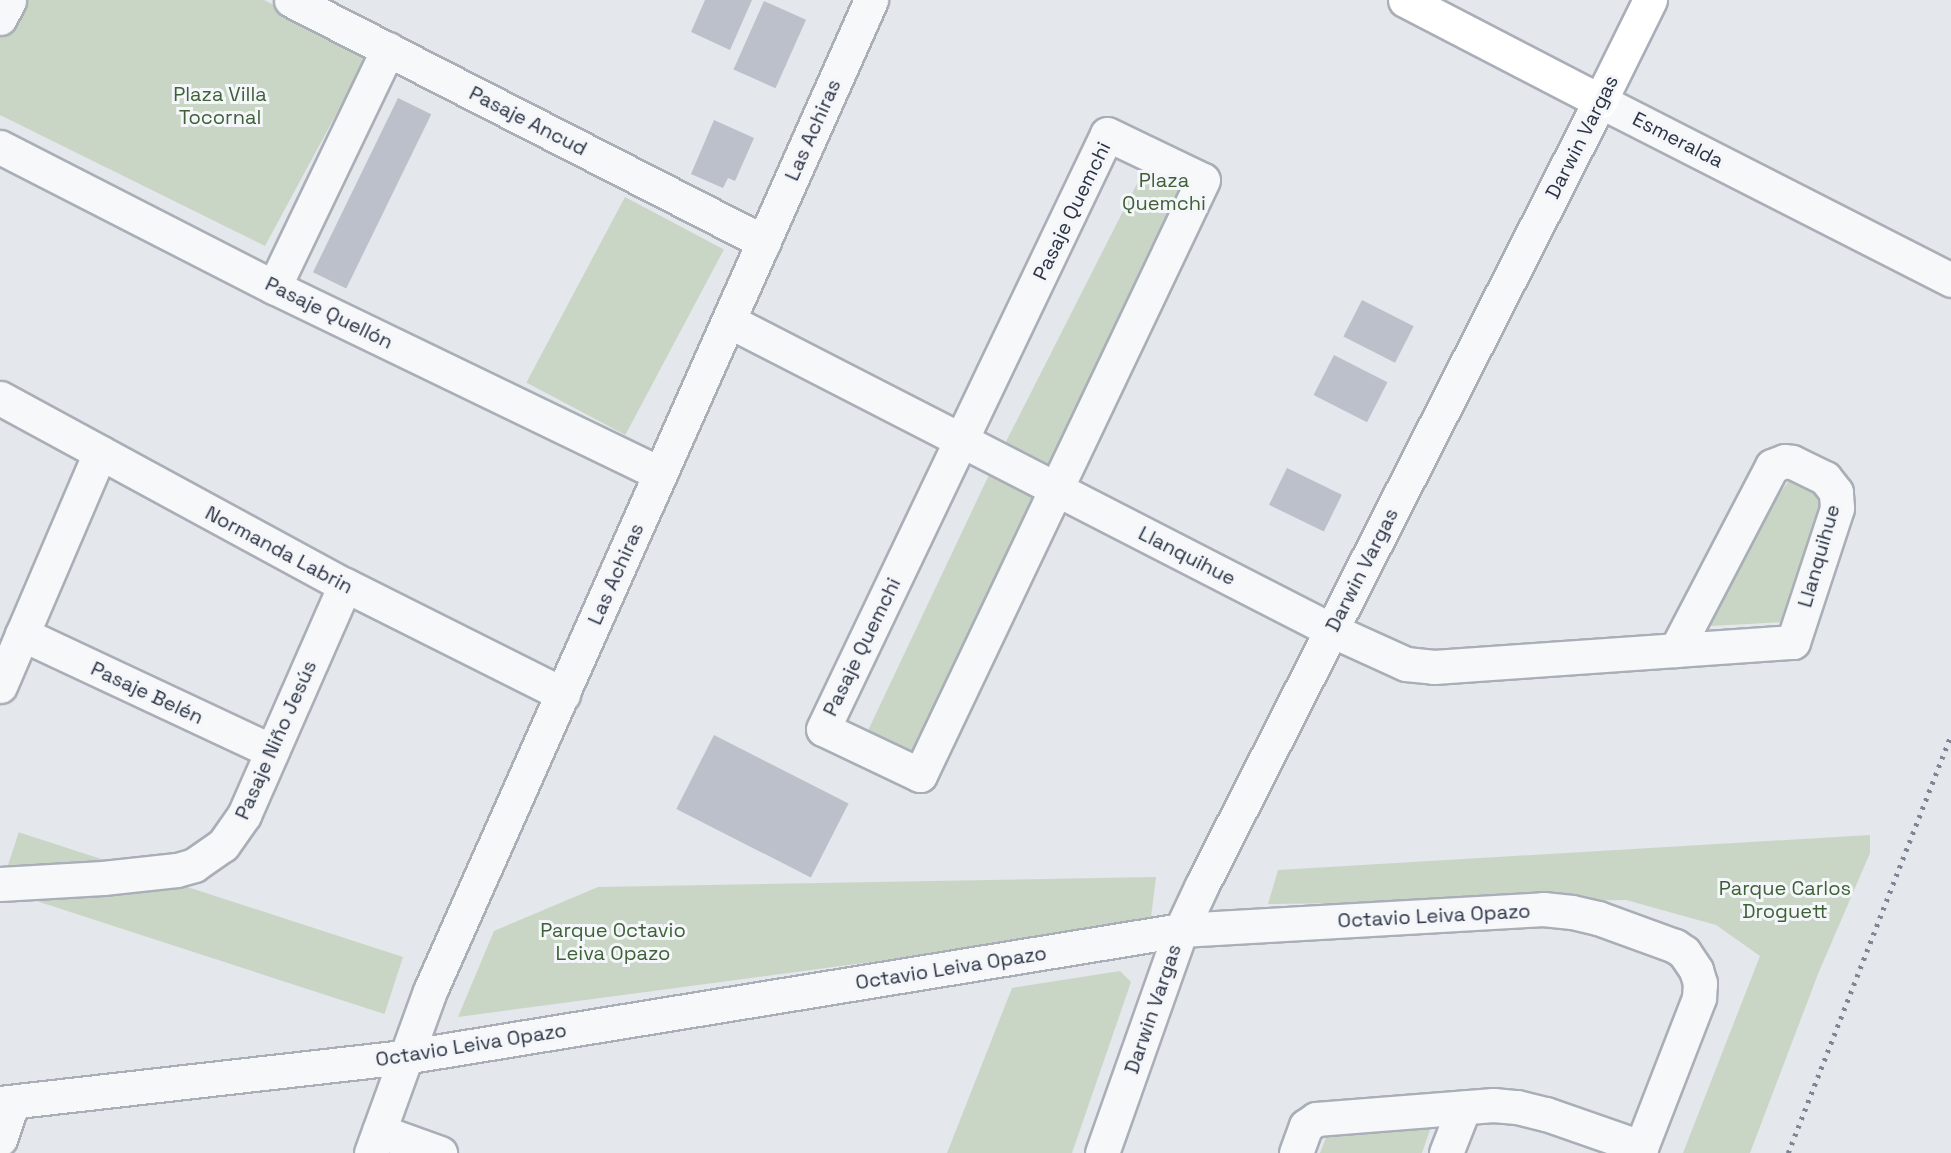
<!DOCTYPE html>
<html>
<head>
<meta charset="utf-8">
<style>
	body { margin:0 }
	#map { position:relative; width:1951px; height:1153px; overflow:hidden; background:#e4e7ec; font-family:"Space Grotesk",sans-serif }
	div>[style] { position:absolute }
	.green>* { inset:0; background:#c9d6c5; transform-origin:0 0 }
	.building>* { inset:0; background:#bbc0ca; transform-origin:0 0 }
	.roads { filter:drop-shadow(2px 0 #a9aeb7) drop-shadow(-2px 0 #a9aeb7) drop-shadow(0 2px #a9aeb7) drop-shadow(0 -2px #a9aeb7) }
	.minor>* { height:33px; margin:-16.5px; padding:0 16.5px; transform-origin:16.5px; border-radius:16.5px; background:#f7f8fa }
	.tertiary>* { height:33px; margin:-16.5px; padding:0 16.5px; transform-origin:16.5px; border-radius:16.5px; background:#f7f8fa }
	.secondary>* { height:33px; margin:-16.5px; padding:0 16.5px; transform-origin:16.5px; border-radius:16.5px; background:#fff }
	.rail>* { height:4.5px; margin-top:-2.25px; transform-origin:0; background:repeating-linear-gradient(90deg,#7d8696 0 3px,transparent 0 9px) }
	span { translate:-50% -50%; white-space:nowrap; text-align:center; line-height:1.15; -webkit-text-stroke:6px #f4f6f9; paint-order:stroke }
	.park-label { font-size:20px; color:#3f6138 }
	.street-label { font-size:20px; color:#2b3445 }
</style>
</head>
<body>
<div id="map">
	<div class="green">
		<i style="clip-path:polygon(19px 0,264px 0,369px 53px,265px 246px,0 115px,0 36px)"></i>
		<i style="clip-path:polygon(1147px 164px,1196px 170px,1061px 453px,908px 759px,863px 741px,988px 477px)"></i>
		<i style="left:625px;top:197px;width:112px;height:210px;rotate:28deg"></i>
		<i style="clip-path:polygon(1791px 478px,1817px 492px,1820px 505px,1783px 622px,1710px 626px,1758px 522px)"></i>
		<i style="clip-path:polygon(1870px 835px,1870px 853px,1818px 974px,1750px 1153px,1683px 1153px,1760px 956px,1716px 925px,1626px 900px,1268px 904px,1278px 870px)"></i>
		<i style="clip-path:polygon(1156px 877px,1150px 925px,458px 1017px,494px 931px,598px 887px)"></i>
		<i style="left:403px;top:957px;width:60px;height:404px;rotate:108deg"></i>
		<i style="clip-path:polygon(1120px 971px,1131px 982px,1072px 1153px,947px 1153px,1012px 988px)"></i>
		<i style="clip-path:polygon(1434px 1118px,1422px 1153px,1320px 1153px,1330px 1127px)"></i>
	</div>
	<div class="building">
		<i style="clip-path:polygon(705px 0,752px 0,730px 50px,691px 32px)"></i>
		<i style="left:764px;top:1px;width:46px;height:75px;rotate:24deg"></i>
		<i style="left:398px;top:98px;width:37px;height:194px;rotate:26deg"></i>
		<i style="clip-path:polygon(714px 120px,754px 138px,735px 181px,728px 178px,723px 188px,691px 174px)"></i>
		<i style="left:1362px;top:300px;width:58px;height:41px;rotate:27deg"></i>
		<i style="left:1334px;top:355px;width:60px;height:45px;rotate:27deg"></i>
		<i style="left:1287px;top:468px;width:61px;height:41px;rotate:26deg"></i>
		<i style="left:714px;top:735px;width:151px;height:83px;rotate:27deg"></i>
	</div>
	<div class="roads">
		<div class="minor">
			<i style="left:291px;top:0;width:531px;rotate:27.1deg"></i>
			<i style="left:0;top:18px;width:20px;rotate:-63deg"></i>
			<i style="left:1600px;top:101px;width:394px;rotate:27deg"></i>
			<i style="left:1107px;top:134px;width:106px;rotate:25.6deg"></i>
			<i style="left:1203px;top:180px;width:659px;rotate:115.44deg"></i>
			<i style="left:920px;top:775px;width:107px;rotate:-154.6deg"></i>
			<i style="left:823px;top:729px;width:659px;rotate:-64.48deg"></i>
			<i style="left:0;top:147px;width:308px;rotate:27.1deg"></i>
			<i style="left:274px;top:287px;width:429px;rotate:25.8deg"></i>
			<i style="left:274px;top:287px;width:264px;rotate:-64.4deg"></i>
			<i style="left:729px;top:321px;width:677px;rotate:27.17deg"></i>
			<i style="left:1331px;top:630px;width:82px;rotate:24.4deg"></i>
			<i style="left:1406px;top:664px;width:28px;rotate:6deg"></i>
			<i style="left:1434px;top:667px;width:360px;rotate:-4deg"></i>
			<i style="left:1793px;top:642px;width:141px;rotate:-71.8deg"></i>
			<i style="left:1837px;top:508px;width:16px;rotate:-94deg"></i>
			<i style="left:1836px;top:492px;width:18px;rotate:-128deg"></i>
			<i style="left:1825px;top:478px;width:37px;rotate:-154deg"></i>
			<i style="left:1792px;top:462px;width:7px;rotate:-172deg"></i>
			<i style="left:1785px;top:461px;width:14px;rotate:159deg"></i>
			<i style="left:1772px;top:466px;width:208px;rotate:117.6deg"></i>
			<i style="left:0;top:398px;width:392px;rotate:28.5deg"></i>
			<i style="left:345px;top:585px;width:244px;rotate:26.6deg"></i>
			<i style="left:22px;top:634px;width:276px;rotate:25.1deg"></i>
			<i style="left:0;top:686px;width:254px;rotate:-66.8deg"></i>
			<i style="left:0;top:884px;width:103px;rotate:-3.3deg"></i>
			<i style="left:103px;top:878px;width:74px;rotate:-6.2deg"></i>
			<i style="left:177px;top:870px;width:18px;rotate:-16deg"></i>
			<i style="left:194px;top:865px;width:35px;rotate:-35deg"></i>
			<i style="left:223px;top:845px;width:37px;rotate:-55deg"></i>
			<i style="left:244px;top:815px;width:251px;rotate:-66.3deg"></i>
			<i style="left:0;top:1103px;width:407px;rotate:-6.5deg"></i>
			<i style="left:404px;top:1057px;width:787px;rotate:-9.28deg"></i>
			<i style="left:1181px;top:930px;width:363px;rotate:-3.3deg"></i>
			<i style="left:1543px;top:909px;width:29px;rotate:6deg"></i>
			<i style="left:1572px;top:912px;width:27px;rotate:13deg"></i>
			<i style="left:1598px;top:918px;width:82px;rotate:20deg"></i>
			<i style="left:1675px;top:946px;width:11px;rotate:34deg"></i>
			<i style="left:1684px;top:952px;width:22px;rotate:56deg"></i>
			<i style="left:1696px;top:970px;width:14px;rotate:73deg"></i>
			<i style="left:1700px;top:983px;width:15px;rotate:94deg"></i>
			<i style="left:1699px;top:998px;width:166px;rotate:111.2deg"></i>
			<i style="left:379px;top:1131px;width:65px;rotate:19.8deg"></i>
			<i style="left:0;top:1139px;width:39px;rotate:-71deg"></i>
			<i style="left:371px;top:1153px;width:172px;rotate:-70deg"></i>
			<i style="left:430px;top:991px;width:1085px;rotate:-66.01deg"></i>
			<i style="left:1296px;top:1153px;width:29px;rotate:-70deg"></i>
			<i style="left:1306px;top:1126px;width:12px;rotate:-35deg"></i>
			<i style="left:1316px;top:1119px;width:178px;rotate:-4.5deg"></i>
			<i style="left:1493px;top:1105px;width:24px;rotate:5deg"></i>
			<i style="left:1517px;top:1107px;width:30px;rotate:14deg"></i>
			<i style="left:1546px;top:1114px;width:101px;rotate:19.2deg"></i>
			<i style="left:1446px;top:1153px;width:49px;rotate:-68.6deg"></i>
		</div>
		<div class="tertiary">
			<i style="left:1102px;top:1153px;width:237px;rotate:-70.5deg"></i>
			<i style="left:1181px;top:930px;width:50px;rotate:-65deg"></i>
			<i style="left:1202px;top:885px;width:879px;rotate:-63.09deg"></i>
		</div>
		<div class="secondary">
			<i style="left:1405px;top:0;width:220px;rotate:27.4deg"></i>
			<i style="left:1600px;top:101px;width:113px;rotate:-63.7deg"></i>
		</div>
	</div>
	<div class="rail">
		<i style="left:1788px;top:1153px;width:448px;rotate:-68.7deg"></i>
	</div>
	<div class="park-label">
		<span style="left:220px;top:106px">Plaza Villa<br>Tocornal</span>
		<span style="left:1164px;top:192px">Plaza<br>Quemchi</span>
		<span style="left:1785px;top:900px">Parque Carlos<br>Droguett</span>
		<span style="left:613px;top:942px">Parque Octavio<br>Leiva Opazo</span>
	</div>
	<div class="street-label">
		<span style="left:528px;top:121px;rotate:27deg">Pasaje Ancud</span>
		<span style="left:813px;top:130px;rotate:-66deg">Las Achiras</span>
		<span style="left:1582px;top:137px;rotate:-63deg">Darwin Vargas</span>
		<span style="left:1678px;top:140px;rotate:27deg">Esmeralda</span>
		<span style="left:1072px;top:211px;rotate:-64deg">Pasaje Quemchi</span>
		<span style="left:329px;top:313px;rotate:26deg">Pasaje Quellón</span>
		<span style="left:279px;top:550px;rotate:28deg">Normanda Labrin</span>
		<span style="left:1187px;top:556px;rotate:27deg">Llanquihue</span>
		<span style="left:1819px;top:556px;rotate:-74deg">Llanquihue</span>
		<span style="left:1362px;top:570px;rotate:-63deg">Darwin Vargas</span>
		<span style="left:616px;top:574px;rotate:-66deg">Las Achiras</span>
		<span style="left:862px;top:647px;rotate:-64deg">Pasaje Quemchi</span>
		<span style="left:147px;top:693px;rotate:25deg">Pasaje Belén</span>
		<span style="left:276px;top:740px;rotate:-66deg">Pasaje Niño Jesús</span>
		<span style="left:1434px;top:916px;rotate:-3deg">Octavio Leiva Opazo</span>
		<span style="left:951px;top:968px;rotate:-9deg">Octavio Leiva Opazo</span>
		<span style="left:1153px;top:1009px;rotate:-71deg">Darwin Vargas</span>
		<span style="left:471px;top:1045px;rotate:-9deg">Octavio Leiva Opazo</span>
	</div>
</div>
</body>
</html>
